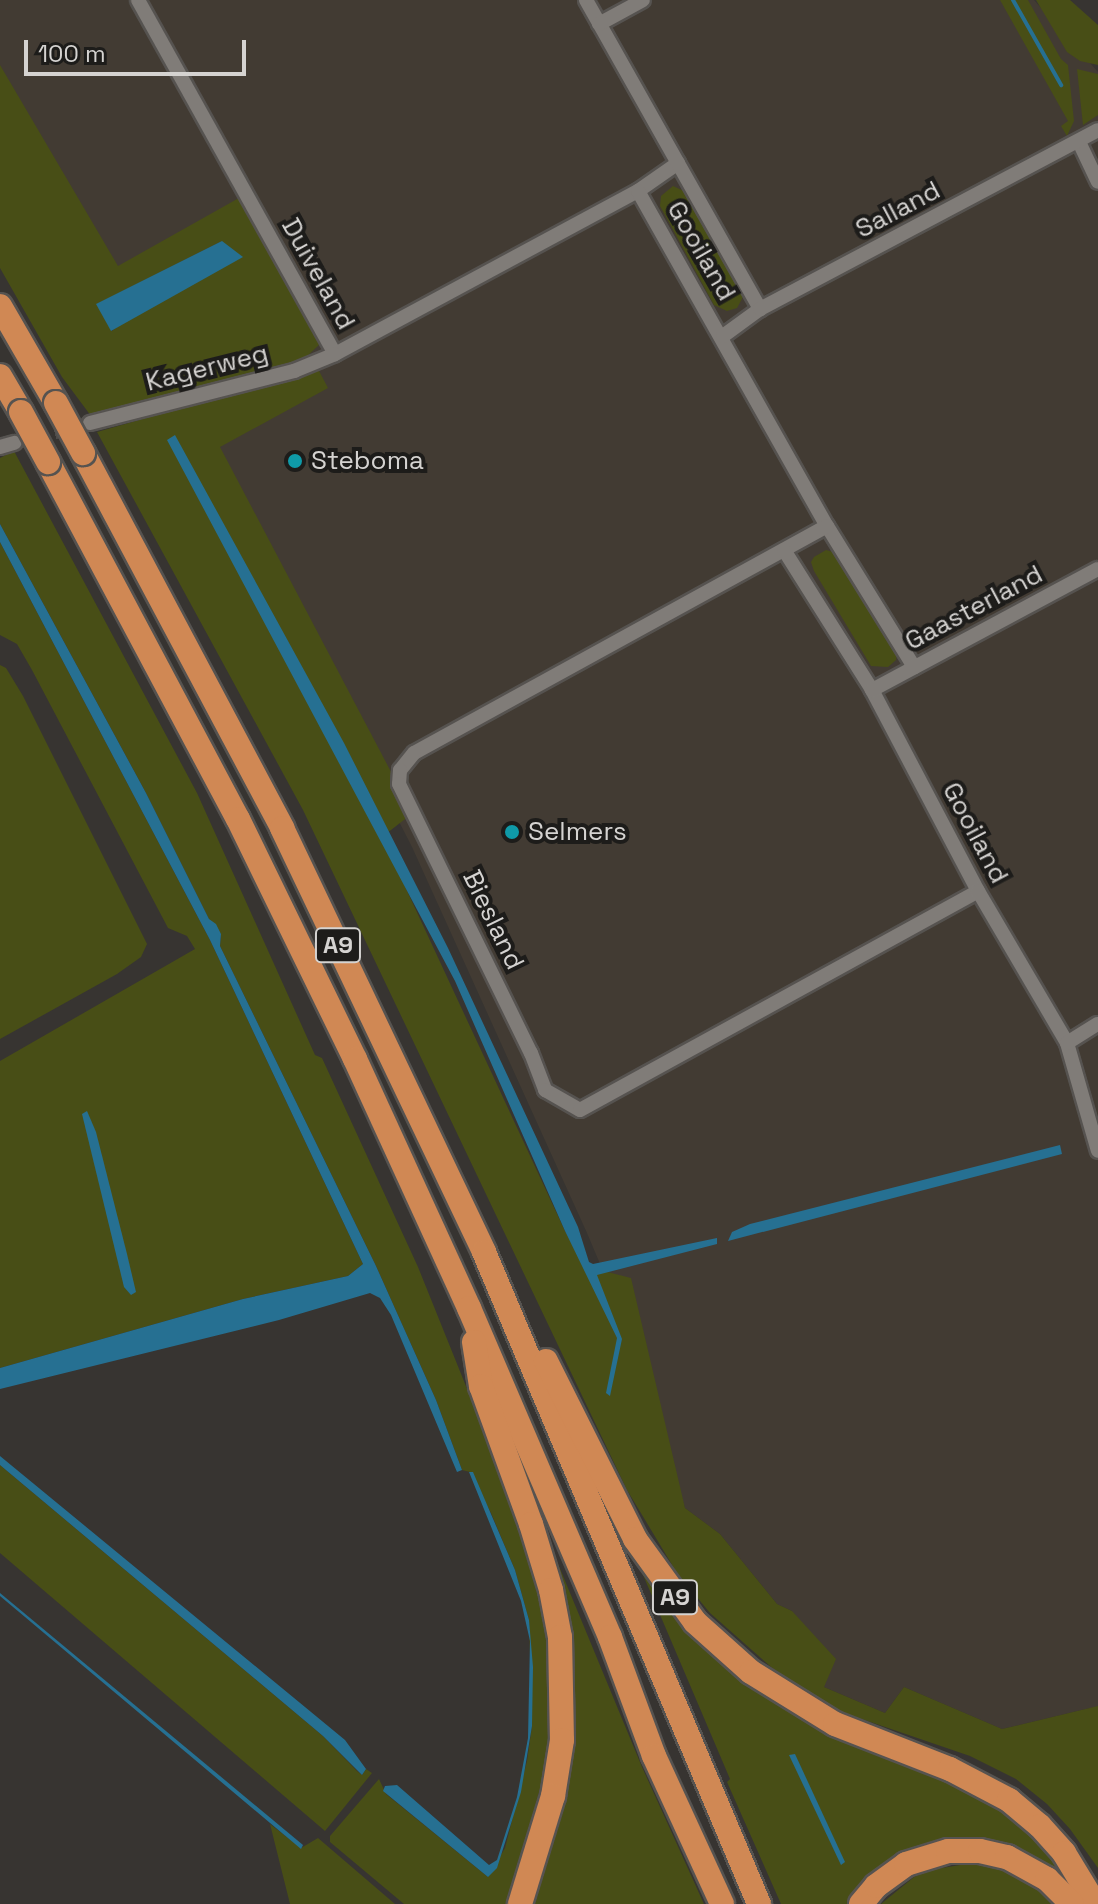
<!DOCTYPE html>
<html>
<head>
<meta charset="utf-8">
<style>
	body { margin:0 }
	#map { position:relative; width:1098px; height:1904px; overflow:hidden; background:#373431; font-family:"Space Grotesk",sans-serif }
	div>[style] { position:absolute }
	.built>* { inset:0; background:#423b33 }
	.green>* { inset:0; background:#484e16 }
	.water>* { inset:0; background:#267092 }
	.stream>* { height:4px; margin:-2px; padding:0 2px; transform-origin:2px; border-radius:2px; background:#267092 }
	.minor-tunnel>* { height:14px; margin-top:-7px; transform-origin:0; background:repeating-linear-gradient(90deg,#4f4c49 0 14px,transparent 0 21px) }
	.roads { filter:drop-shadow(2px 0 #565350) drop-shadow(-2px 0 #565350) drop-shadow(0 2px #565350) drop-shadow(0 -2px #565350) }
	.minor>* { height:14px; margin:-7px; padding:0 7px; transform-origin:7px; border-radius:7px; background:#807c78 }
	.motorway>* { height:24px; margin:-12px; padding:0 12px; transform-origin:12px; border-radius:12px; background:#d08854 }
	.bridges { filter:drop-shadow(2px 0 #565350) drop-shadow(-2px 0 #565350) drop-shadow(0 2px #565350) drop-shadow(0 -2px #565350) }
	.motorway-bridge>* { height:24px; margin:-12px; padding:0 12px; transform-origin:12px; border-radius:12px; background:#d08854 }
	.dots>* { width:22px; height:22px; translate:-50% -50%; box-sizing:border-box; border:4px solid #1d1c1a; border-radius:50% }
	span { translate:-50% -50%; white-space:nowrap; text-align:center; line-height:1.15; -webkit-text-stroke:8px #1d1c1a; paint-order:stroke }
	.shield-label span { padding:2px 6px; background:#1d1c1a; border:2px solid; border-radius:6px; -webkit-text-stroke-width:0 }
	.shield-label { font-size:24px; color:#d5d3d1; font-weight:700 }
	.street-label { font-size:26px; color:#d5d3d1 }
	.poi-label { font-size:26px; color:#d5d3d1 }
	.left { translate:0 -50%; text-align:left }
	.scale { position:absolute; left:24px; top:40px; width:222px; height:36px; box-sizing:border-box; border:4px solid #d5d3d1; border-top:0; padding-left:10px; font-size:24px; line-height:28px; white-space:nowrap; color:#d5d3d1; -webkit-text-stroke:6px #1d1c1a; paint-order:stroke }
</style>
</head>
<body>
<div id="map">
	<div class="built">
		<i style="clip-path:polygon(0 0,1034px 0,1098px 72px,1098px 1735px,1090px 1708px,1002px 1729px,904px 1687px,885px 1713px,824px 1687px,792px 1611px,777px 1604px,720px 1534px,685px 1508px,635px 1347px,587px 1233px,412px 847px,195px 423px,139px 357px,0 118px)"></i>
	</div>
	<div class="green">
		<i style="clip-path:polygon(1000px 0,1028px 0,1061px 59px,1068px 65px,1074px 121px,1067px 136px,1061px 126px,1068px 121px)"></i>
		<i style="clip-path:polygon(1036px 0,1070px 0,1098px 25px,1098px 65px,1080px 61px,1067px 52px)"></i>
		<i style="clip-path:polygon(evenodd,0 65px,118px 266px,246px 194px,322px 333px,320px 344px,304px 359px,91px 416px,62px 377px,0 268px,0 65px,222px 241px,112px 331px,111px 330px,97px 304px,222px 241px)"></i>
		<i style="clip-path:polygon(1077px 69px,1098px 74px,1098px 115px,1083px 125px)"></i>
		<i style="clip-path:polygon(673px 186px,688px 193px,743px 289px,743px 297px,737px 308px,727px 311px,714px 305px,660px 206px,661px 196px)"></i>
		<i style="clip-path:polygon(318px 369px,328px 388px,220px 447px,399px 787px,409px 816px,382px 837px,565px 1231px,584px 1266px,631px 1278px,685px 1508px,720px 1534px,777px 1604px,792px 1611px,836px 1659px,824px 1687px,885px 1713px,904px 1687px,1002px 1729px,1098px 1706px,1098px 1868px,1070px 1829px,1047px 1804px,1016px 1779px,970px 1756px,850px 1715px,823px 1703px,771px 1667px,710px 1613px,677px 1573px,627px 1490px,303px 810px,97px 432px)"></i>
		<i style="clip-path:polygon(14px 451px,197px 793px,315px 1055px,322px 1058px,418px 1267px,505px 1483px,545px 1604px,555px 1692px,546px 1784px,541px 1786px,507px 1904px,404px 1904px,330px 1842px,330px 1836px,379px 1779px,386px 1794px,488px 1877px,505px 1848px,527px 1761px,532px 1726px,529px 1620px,515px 1570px,491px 1513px,470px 1472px,462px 1470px,436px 1400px,376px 1266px,220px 946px,221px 934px,209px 919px,146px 793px,0 524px,0 458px)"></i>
		<i style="clip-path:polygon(0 542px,210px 940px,363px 1264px,348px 1276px,243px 1299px,0 1368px,0 1061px,195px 949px,187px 936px,168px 928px,32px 670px,17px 644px,0 635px)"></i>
		<i style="clip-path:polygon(826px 550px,841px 554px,897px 654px,896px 660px,888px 667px,871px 666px,814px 571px,811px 562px,814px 557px)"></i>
		<i style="clip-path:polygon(0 665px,6px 668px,23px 696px,147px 944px,141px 957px,117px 974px,0 1039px)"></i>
		<i style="clip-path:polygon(0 1465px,323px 1736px,357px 1771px,362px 1775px,366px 1769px,372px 1773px,325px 1831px,0 1553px)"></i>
		<i style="clip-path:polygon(537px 1513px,642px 1767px,704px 1904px,529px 1904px,569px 1744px)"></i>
		<i style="clip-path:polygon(632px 1549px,698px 1635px,1017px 1813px,1090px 1904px,966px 1844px,854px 1904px,781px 1904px,727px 1782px,730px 1779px)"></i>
		<i style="clip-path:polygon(270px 1824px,301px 1848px,318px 1838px,395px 1904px,290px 1904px)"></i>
		<i style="clip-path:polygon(966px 1864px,991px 1866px,1010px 1873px,1027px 1881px,1055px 1904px,881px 1904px,914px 1877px,930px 1870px)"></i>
	</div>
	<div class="water">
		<i style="clip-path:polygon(222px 241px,243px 257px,111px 331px,96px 304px)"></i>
		<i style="clip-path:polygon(175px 435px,344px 743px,448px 948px,578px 1227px,589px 1262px,593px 1264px,717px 1238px,717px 1244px,597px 1275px,622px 1339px,610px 1396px,606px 1393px,617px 1338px,565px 1231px,455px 981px,167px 440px)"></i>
		<i style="clip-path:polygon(0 524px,146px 793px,209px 919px,216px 924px,221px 934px,220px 946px,376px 1266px,436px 1400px,462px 1470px,457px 1472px,391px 1315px,380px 1298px,370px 1293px,279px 1320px,0 1389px,0 1368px,243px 1299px,348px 1276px,363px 1264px,210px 940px,0 542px)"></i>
		<i style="clip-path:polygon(87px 1111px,96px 1132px,127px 1254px,136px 1292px,131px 1295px,124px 1287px,82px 1114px)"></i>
		<i style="clip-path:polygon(1060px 1145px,1062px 1154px,728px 1241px,732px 1232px,750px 1224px)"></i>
		<i style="clip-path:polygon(0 1456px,345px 1740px,366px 1769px,362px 1775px,323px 1736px,0 1465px)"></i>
		<i style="clip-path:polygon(469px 1472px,473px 1472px,515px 1570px,529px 1620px,533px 1667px,532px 1726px,521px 1792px,497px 1868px,488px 1877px,383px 1791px,385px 1786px,397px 1785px,489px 1865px,497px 1860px,517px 1797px,528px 1738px,530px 1641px,521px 1601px)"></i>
		<i style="clip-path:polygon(0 1593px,303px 1845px,301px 1849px,0 1596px)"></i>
		<i style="clip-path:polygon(795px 1754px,845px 1862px,841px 1865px,789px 1755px)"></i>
	</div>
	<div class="stream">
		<i style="left:1013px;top:0;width:98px;rotate:60.5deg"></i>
	</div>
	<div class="minor-tunnel">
		<i style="left:14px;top:443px;width:79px;rotate:-14.7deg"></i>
	</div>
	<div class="roads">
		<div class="minor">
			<i style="left:138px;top:0;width:405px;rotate:60.9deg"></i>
			<i style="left:335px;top:354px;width:344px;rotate:-28.3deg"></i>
			<i style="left:638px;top:191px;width:49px;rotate:-35deg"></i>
			<i style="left:586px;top:0;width:355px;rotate:60.6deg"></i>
			<i style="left:599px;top:24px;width:50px;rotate:-28.6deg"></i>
			<i style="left:1079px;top:142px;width:44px;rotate:64.6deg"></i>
			<i style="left:638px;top:191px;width:385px;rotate:60.6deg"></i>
			<i style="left:827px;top:526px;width:166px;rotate:58.3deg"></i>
			<i style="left:723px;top:336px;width:46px;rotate:-36.1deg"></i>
			<i style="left:760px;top:309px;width:382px;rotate:-27.9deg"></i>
			<i style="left:90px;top:423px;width:211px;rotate:-14.3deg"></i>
			<i style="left:294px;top:371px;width:44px;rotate:-22.5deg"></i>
			<i style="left:0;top:447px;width:15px;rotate:-16deg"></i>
			<i style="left:827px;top:526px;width:471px;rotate:151.2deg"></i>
			<i style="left:414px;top:753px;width:22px;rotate:129deg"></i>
			<i style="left:400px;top:770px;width:14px;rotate:94deg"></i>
			<i style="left:399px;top:784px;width:300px;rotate:63.9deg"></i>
			<i style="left:531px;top:1053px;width:40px;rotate:69deg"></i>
			<i style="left:545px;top:1090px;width:40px;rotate:29.7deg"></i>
			<i style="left:580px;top:1110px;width:454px;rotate:-28.8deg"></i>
			<i style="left:784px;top:550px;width:165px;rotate:57.8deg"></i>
			<i style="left:872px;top:690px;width:227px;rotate:62.2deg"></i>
			<i style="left:978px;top:891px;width:176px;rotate:59.6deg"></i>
			<i style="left:1067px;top:1043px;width:112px;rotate:74deg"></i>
			<i style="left:872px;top:690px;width:256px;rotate:-28.2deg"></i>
			<i style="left:1067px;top:1043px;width:36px;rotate:-32deg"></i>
		</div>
		<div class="motorway">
			<i style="left:0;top:306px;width:112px;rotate:60deg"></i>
			<i style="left:0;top:376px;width:42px;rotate:59.7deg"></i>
			<i style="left:83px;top:453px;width:425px;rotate:62deg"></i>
			<i style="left:282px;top:828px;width:470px;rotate:64.5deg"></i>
			<i style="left:484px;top:1252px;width:708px;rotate:67.13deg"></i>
			<i style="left:48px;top:462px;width:404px;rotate:62deg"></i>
			<i style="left:238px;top:819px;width:267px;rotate:64deg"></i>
			<i style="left:355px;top:1059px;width:274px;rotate:65.4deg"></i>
			<i style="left:469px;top:1308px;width:358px;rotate:66.8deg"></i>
			<i style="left:610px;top:1637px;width:127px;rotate:69.7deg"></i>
			<i style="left:654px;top:1756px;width:163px;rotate:65.3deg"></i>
			<i style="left:474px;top:1342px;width:45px;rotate:81deg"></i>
			<i style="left:481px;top:1386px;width:147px;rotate:70.1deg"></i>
			<i style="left:531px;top:1524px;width:69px;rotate:73.1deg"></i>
			<i style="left:551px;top:1590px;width:48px;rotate:79.2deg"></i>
			<i style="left:560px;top:1637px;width:103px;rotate:88.9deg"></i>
			<i style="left:562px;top:1740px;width:57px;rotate:99.1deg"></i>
			<i style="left:553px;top:1796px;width:113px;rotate:107deg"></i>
			<i style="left:546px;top:1361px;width:199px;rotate:63.4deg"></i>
			<i style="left:635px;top:1539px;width:102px;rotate:54.1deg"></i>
			<i style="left:695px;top:1622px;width:75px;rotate:41.8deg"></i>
			<i style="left:751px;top:1672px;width:99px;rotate:31.8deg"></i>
			<i style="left:835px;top:1724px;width:123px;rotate:21.4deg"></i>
			<i style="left:950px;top:1769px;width:67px;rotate:27.7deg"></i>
			<i style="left:1009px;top:1800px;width:40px;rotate:40deg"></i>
			<i style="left:1040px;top:1826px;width:36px;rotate:48deg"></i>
			<i style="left:1064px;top:1853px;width:60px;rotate:58.7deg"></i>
			<i style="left:861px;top:1904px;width:23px;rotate:-50deg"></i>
			<i style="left:876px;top:1886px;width:37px;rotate:-36deg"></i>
			<i style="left:906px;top:1864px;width:44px;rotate:-17.2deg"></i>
			<i style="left:948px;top:1851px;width:32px"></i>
			<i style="left:980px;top:1851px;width:28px;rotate:13deg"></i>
			<i style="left:1007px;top:1857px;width:46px;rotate:28.8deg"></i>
			<i style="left:1047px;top:1879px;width:35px;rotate:45deg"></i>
		</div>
	</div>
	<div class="bridges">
		<div class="motorway-bridge">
			<i style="left:56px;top:403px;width:57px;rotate:61.6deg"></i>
			<i style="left:21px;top:412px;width:57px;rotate:61.6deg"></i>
		</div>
	</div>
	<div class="dots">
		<i style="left:295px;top:461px;background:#0f9aa8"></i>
		<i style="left:512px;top:832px;background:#0f9aa8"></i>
	</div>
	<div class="shield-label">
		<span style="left:338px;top:945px">A9</span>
		<span style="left:675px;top:1597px">A9</span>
	</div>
	<div class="street-label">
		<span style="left:898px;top:210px;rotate:-28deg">Salland</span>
		<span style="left:701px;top:251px;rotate:60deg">Gooiland</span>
		<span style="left:318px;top:274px;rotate:61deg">Duiveland</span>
		<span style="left:207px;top:368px;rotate:-14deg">Kagerweg</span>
		<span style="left:974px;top:608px;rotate:-28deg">Gaasterland</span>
		<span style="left:975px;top:833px;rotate:62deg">Gooiland</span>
		<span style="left:493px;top:920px;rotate:64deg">Biesland</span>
	</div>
	<div class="poi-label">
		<span class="left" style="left:311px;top:461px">Steboma</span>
		<span class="left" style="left:528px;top:832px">Selmers</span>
	</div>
	<div class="scale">100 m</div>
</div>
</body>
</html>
